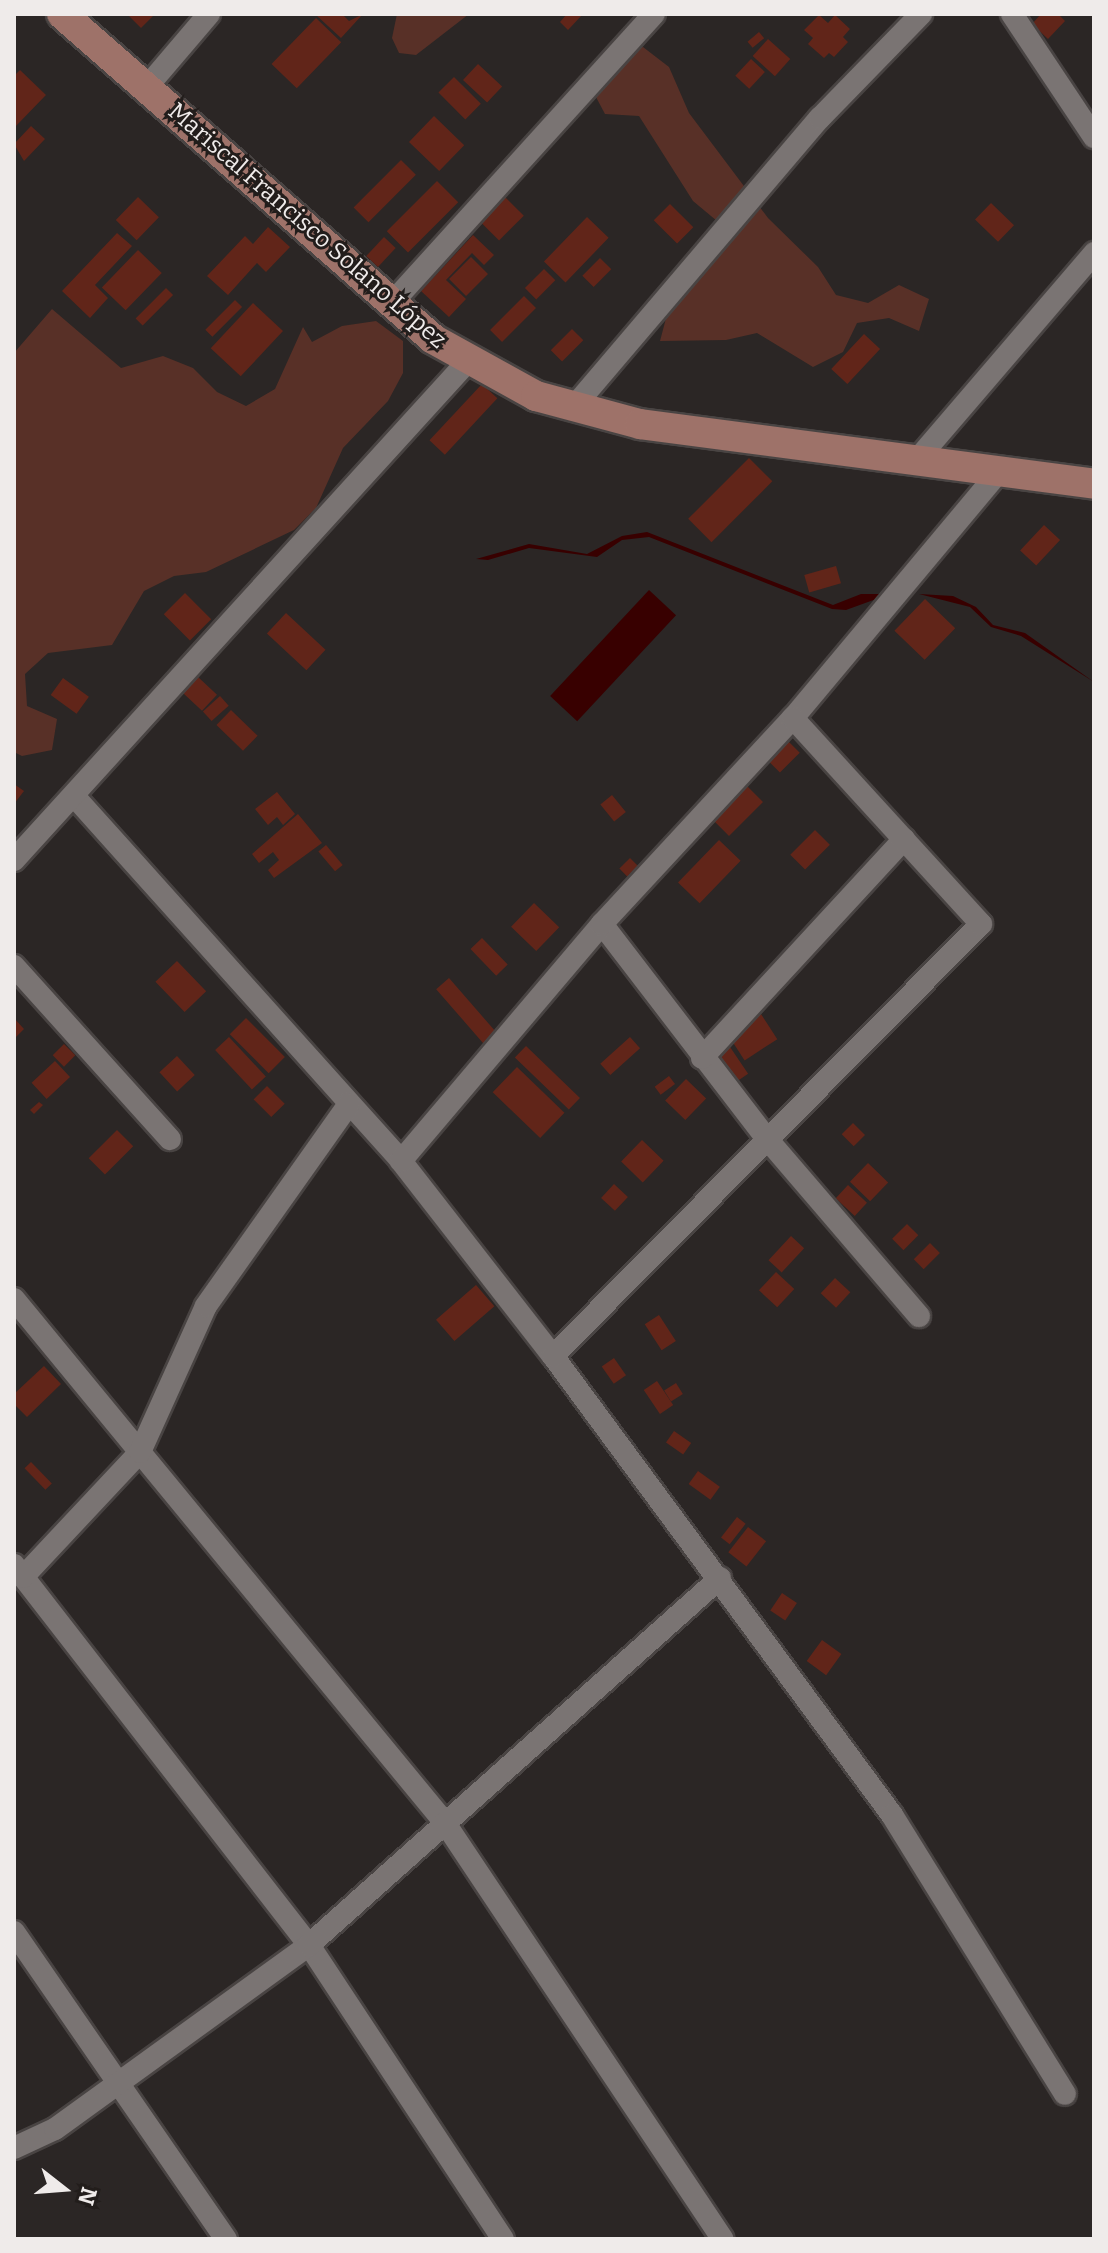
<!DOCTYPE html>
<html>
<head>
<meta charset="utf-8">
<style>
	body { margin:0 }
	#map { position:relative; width:1108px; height:2253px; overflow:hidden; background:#2b2625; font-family:Bitter,serif }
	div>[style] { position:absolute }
	.green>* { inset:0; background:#583027 }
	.water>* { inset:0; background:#380000; transform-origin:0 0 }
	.building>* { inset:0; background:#612519; transform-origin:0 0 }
	.roads { filter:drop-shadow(2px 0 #494443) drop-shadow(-2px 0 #494443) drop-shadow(0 2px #494443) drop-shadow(0 -2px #494443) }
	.minor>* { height:22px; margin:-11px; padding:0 11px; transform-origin:11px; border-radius:11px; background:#7a7473 }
	.major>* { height:30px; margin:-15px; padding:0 15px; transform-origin:15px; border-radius:15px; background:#9e7269 }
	span { translate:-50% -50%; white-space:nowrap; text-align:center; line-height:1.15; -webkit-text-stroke:6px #221d1b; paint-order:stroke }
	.street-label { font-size:24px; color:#efebea }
	.frame { position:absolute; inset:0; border:16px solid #efebea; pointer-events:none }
	.north { position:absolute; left:24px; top:2149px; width:80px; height:80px; -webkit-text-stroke:6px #221d1b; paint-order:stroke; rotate:107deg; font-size:22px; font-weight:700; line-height:32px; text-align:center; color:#efebea }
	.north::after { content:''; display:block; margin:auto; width:28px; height:36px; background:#efebea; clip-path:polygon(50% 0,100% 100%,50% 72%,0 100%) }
</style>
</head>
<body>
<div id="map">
	<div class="green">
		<i style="clip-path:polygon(397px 14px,469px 14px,416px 55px,399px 53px,392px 38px)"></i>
		<i style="clip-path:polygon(643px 47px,669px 67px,689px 113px,768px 218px,818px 267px,836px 295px,868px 303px,899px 285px,929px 299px,919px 331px,889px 318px,857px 323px,843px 352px,813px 367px,757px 333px,726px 340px,660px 341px,669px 307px,710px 255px,717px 221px,693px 201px,639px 116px,605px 114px,589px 84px,609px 56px)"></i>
		<i style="clip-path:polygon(52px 309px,121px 368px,163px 356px,193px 368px,217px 392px,246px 406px,275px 389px,303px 327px,312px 342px,342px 326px,376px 321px,403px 341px,403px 373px,388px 401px,343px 448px,316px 508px,294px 530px,206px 572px,174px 576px,144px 591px,112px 645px,48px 653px,25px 674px,27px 706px,57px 719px,52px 750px,22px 756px,14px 752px,14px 353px)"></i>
	</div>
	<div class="water">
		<i style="clip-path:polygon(647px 532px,833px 605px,861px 594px,890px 594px,846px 610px,832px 609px,649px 537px,622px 540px,597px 557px,529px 548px,488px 560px,476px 559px,529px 544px,587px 554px,622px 536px)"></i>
		<i style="left:649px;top:590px;width:37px;height:145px;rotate:43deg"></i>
		<i style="clip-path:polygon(919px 594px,953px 596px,976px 607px,993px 625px,1025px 633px,1094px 682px,1021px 636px,991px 627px,970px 607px)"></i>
	</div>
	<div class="building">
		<i style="clip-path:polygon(127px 14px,155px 14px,141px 28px)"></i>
		<i style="clip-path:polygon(315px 14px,342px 14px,349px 21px,363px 14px,341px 38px)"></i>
		<i style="clip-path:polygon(567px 14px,583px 14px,568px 30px,560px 22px)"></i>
		<i style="clip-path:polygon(1041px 14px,1058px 14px,1065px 21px,1048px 39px,1032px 24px)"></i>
		<i style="clip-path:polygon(819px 15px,828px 23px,835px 15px,850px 29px,843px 37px,848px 42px,834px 57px,829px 53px,824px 58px,808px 44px,813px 38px,804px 30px)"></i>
		<i style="left:316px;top:18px;width:35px;height:64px;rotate:44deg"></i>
		<i style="left:759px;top:32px;width:8px;height:15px;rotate:50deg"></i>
		<i style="left:768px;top:39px;width:30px;height:23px;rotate:42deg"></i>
		<i style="left:751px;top:59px;width:19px;height:23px;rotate:43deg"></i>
		<i style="left:478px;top:64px;width:33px;height:22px;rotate:43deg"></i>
		<i style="clip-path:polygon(20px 70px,46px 95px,14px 128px,14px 76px)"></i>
		<i style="left:454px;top:77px;width:38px;height:22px;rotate:45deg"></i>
		<i style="left:434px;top:116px;width:42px;height:36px;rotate:44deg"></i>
		<i style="clip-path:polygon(31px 126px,45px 139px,24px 161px,14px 144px)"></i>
		<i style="left:401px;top:160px;width:21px;height:67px;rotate:45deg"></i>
		<i style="left:437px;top:181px;width:30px;height:71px;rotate:45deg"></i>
		<i style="left:504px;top:196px;width:28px;height:35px;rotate:45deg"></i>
		<i style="left:138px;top:197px;width:29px;height:32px;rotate:44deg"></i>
		<i style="left:991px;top:203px;width:32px;height:23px;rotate:44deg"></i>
		<i style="left:670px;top:204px;width:33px;height:23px;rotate:45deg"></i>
		<i style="left:587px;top:217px;width:30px;height:62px;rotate:44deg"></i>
		<i style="clip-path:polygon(268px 227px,290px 247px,266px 272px,257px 263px,228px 295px,207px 276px,245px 236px,253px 244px)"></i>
		<i style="clip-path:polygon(117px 233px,132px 246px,95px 285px,108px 298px,90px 318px,62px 291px)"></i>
		<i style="clip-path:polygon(473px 235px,494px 255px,484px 265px,472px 253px,446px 280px,466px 299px,449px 317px,421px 291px)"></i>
		<i style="left:384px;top:237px;width:16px;height:26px;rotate:43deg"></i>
		<i style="left:138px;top:250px;width:33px;height:52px;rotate:44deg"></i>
		<i style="left:471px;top:257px;width:24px;height:31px;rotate:45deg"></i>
		<i style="left:600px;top:258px;width:16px;height:25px;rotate:45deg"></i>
		<i style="left:544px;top:269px;width:16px;height:27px;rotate:45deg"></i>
		<i style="left:166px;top:288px;width:10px;height:43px;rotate:45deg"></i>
		<i style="left:524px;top:296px;width:17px;height:48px;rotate:45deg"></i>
		<i style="left:235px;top:300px;width:10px;height:42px;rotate:45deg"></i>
		<i style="left:253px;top:303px;width:41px;height:62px;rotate:43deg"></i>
		<i style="left:572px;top:329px;width:16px;height:30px;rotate:45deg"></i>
		<i style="left:864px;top:334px;width:22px;height:48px;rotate:43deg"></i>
		<i style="left:482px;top:384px;width:21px;height:77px;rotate:43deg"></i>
		<i style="left:749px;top:458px;width:33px;height:86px;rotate:45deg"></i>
		<i style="left:1044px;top:525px;width:22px;height:35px;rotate:43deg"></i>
		<i style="left:836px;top:566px;width:18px;height:33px;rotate:74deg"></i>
		<i style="left:185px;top:593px;width:37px;height:30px;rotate:45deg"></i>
		<i style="left:925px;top:599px;width:42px;height:44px;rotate:44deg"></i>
		<i style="left:286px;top:613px;width:54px;height:28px;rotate:43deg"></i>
		<i style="left:198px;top:677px;width:26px;height:22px;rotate:43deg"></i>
		<i style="left:63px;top:678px;width:32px;height:21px;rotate:36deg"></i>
		<i style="left:220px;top:696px;width:13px;height:23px;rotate:48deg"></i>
		<i style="left:231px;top:710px;width:37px;height:21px;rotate:44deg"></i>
		<i style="left:787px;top:740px;width:18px;height:28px;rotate:45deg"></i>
		<i style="clip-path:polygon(14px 784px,24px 791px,14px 804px)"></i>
		<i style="left:746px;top:785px;width:24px;height:48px;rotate:45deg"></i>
		<i style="clip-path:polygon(277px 792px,295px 814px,283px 825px,277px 817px,268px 825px,255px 809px)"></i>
		<i style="left:612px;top:795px;width:22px;height:15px;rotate:51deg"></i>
		<i style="clip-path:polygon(298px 814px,322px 843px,274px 878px,268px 870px,279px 860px,273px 852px,259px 863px,252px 854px)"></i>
		<i style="left:815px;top:830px;width:21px;height:35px;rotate:45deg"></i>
		<i style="left:719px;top:840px;width:30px;height:59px;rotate:44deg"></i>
		<i style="left:326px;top:845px;width:26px;height:10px;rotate:50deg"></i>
		<i style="left:630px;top:858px;width:11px;height:15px;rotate:45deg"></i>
		<i style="left:534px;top:903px;width:35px;height:33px;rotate:44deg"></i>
		<i style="left:482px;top:938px;width:37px;height:16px;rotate:46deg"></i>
		<i style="left:177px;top:961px;width:42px;height:30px;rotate:46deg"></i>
		<i style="left:449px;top:978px;width:73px;height:17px;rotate:49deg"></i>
		<i style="left:761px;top:1014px;width:30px;height:39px;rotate:57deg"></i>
		<i style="clip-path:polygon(14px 1018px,24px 1029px,14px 1039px)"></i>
		<i style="left:246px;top:1018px;width:55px;height:23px;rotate:45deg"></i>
		<i style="left:229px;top:1037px;width:54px;height:19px;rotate:47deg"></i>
		<i style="left:630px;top:1037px;width:15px;height:40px;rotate:48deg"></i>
		<i style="left:64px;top:1044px;width:16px;height:16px;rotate:45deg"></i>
		<i style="left:728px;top:1044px;width:36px;height:16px;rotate:56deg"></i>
		<i style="left:526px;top:1046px;width:75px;height:16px;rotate:44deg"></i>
		<i style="left:177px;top:1056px;width:26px;height:24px;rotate:47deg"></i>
		<i style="left:55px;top:1061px;width:22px;height:32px;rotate:47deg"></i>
		<i style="left:517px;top:1067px;width:66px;height:35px;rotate:44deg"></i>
		<i style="left:669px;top:1076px;width:10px;height:18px;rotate:53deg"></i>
		<i style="left:686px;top:1079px;width:28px;height:30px;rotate:44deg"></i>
		<i style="left:267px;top:1086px;width:25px;height:19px;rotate:45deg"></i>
		<i style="clip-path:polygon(39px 1102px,43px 1105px,34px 1114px,30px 1110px)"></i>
		<i style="left:853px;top:1123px;width:17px;height:16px;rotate:45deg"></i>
		<i style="left:117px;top:1130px;width:23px;height:40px;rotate:45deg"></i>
		<i style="left:642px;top:1140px;width:30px;height:30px;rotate:44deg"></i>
		<i style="left:868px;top:1163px;width:28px;height:26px;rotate:44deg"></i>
		<i style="left:614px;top:1184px;width:19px;height:19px;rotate:43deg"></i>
		<i style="left:848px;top:1185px;width:26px;height:18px;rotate:43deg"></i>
		<i style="left:907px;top:1224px;width:16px;height:21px;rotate:45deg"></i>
		<i style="left:791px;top:1236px;width:18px;height:33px;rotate:43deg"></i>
		<i style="left:930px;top:1243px;width:14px;height:23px;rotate:45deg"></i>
		<i style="left:776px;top:1272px;width:25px;height:25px;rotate:43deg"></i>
		<i style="left:835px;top:1278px;width:21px;height:21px;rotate:43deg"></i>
		<i style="left:476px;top:1285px;width:28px;height:53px;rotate:49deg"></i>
		<i style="left:659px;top:1315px;width:31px;height:17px;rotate:57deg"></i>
		<i style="left:614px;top:1358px;width:21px;height:15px;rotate:55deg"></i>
		<i style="clip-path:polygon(44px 1366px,61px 1384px,27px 1417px,14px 1404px,14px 1394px)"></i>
		<i style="left:657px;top:1381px;width:29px;height:16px;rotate:56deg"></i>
		<i style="left:676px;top:1383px;width:13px;height:14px;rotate:58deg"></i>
		<i style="left:674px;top:1431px;width:21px;height:14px;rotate:35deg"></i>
		<i style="left:31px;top:1462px;width:30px;height:9px;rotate:46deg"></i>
		<i style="left:698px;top:1471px;width:27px;height:16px;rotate:36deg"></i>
		<i style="left:737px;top:1517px;width:11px;height:26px;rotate:38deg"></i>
		<i style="left:748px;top:1527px;width:23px;height:32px;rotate:38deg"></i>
		<i style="left:782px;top:1593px;width:18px;height:21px;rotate:34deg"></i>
		<i style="left:822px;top:1640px;width:24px;height:26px;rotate:36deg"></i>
	</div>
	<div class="roads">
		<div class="minor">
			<i style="left:1012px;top:14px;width:148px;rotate:56.3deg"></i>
			<i style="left:146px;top:88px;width:97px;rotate:-49.6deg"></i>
			<i style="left:391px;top:304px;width:391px;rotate:-47.8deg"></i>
			<i style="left:572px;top:409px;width:382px;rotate:-49.6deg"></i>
			<i style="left:820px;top:118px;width:145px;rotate:-45.8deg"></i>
			<i style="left:916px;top:461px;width:274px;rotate:-49.4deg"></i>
			<i style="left:74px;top:796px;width:490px;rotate:48.1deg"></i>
			<i style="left:401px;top:1161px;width:247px;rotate:52.1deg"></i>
			<i style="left:553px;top:1356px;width:571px;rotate:53.55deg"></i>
			<i style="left:892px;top:1815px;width:328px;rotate:58.2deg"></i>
			<i style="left:14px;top:860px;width:675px;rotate:-47.7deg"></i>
			<i style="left:602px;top:924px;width:272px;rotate:52.5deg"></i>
			<i style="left:768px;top:1140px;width:232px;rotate:49.4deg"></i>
			<i style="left:14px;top:966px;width:233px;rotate:48deg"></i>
			<i style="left:702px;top:1058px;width:298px;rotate:-47.3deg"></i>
			<i style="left:401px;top:1161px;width:311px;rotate:-49.7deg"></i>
			<i style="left:602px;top:924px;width:281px;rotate:-47.2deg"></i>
			<i style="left:793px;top:718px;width:321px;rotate:-50.1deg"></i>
			<i style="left:14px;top:1299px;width:678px;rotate:50.56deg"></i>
			<i style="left:445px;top:1823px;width:500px;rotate:56.3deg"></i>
			<i style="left:553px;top:1356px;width:608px;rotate:-45.27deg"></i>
			<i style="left:981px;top:924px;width:279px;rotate:-132.4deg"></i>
			<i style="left:14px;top:1565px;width:481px;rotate:52.2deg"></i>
			<i style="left:309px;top:1945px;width:352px;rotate:56.6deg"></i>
			<i style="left:23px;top:1577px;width:171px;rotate:-46.9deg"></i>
			<i style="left:140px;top:1452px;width:160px;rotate:-65.7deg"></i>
			<i style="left:206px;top:1306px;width:247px;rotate:-54.7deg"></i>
			<i style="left:14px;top:1932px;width:373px;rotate:55.4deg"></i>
			<i style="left:14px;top:2148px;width:45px;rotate:-24.9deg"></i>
			<i style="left:55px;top:2129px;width:314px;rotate:-35.9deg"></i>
			<i style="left:309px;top:1945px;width:551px;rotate:-41.76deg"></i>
		</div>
		<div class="major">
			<i style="left:62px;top:14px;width:493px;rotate:41.2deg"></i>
			<i style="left:433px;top:339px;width:118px;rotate:29deg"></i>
			<i style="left:536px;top:396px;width:108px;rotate:15.1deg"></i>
			<i style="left:640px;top:424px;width:458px;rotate:7.5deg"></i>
		</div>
	</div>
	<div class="street-label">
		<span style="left:307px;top:226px;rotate:41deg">Mariscal Francisco Solano López</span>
	</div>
	<div class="frame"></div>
	<div class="north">N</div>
</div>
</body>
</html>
